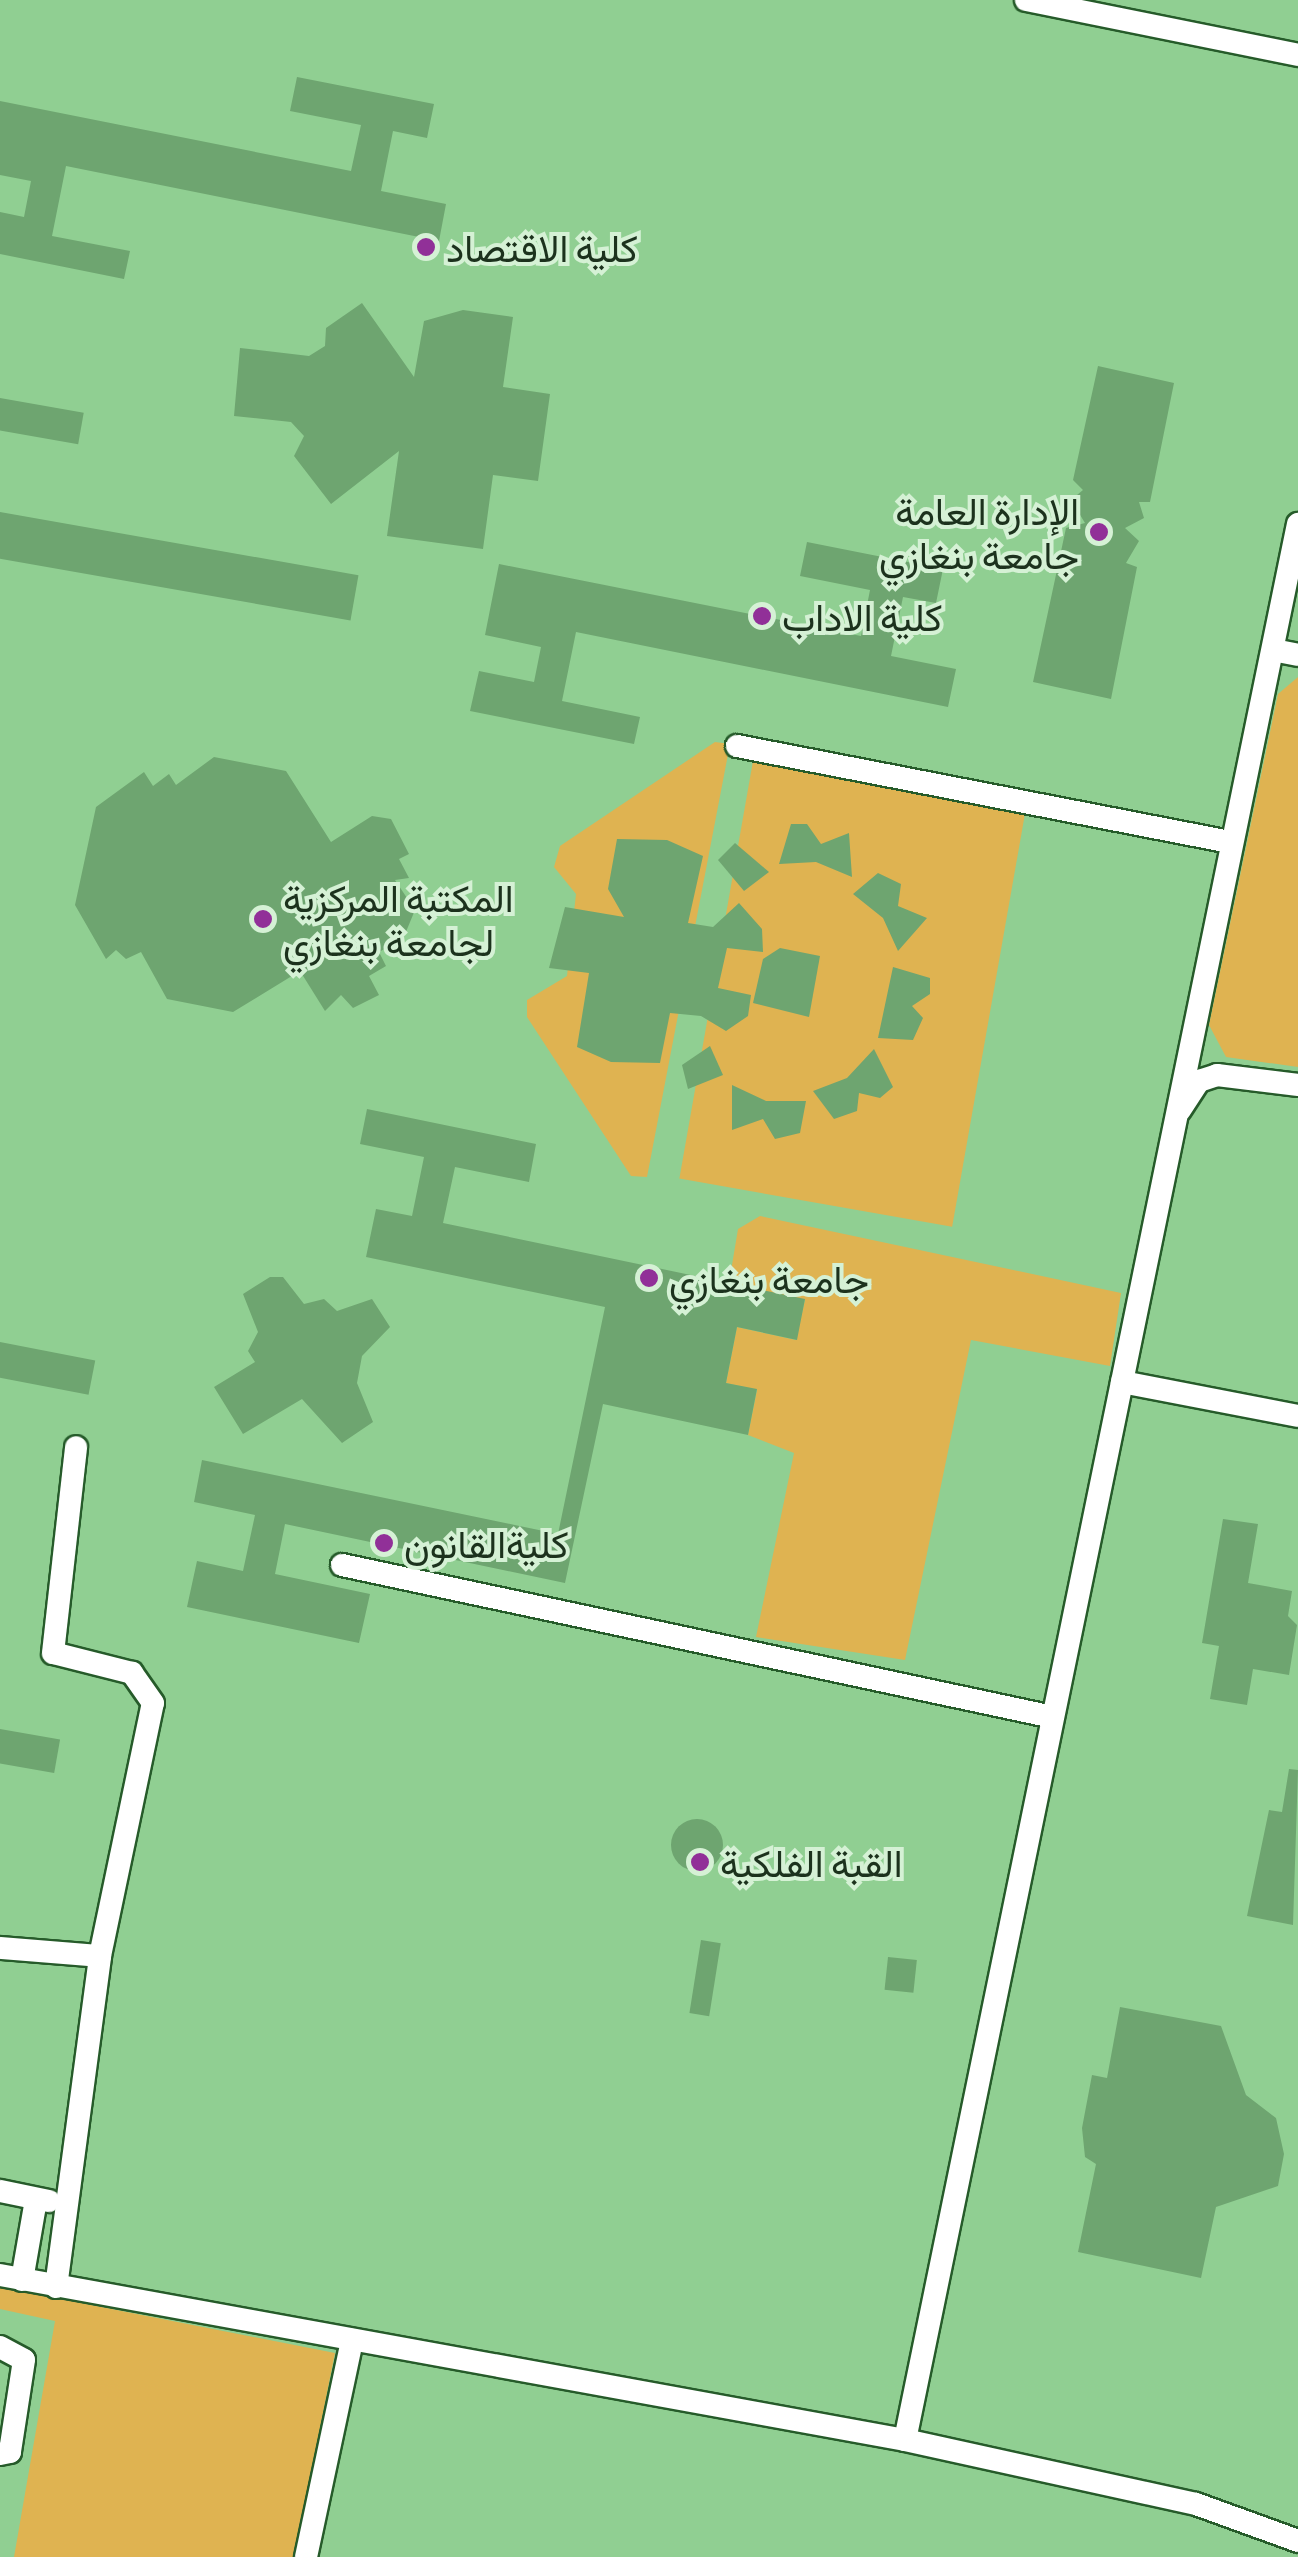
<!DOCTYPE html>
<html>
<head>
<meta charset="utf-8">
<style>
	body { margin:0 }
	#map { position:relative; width:1298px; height:2557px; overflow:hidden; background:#a0d8a1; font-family:Commissioner,Vazirmatn,sans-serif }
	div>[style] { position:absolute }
	.built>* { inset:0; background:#90cf92; transform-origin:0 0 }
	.green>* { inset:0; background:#dfb351; transform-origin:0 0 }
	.building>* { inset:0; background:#6ea570; transform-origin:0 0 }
	.round { border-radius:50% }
	.roads { filter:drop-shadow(2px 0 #265b2a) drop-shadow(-2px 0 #265b2a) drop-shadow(0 2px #265b2a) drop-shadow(0 -2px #265b2a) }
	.minor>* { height:22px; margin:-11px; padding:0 11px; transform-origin:11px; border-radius:11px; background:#fff }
	.dots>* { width:28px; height:28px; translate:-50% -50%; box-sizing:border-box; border:5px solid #d5f1d5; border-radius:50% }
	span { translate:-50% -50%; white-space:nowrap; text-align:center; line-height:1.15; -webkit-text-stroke:8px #d5f1d5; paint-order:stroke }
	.poi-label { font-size:38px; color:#1c321d }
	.left { translate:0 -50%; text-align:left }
	.right { translate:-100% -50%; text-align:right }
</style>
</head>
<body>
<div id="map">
	<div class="built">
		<i style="left:0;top:0;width:1298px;height:2557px"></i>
	</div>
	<div class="green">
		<i style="clip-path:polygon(1298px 677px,1298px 1067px,1226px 1057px,1209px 1025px,1278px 694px)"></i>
		<i style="clip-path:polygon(715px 742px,730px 744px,647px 1177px,631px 1176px,527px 1017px,527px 1000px,567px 976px,576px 894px,554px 867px,560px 846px)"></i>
		<i style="left:753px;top:761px;width:277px;height:424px;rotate:10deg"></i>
		<i style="clip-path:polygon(760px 1216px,1121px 1293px,1110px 1366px,971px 1340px,905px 1660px,756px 1637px,794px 1453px,748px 1435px,757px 1390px,726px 1383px,737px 1327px,796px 1340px,805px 1300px,729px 1283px,738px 1229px)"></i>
		<i style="clip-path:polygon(0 2287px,335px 2353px,294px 2557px,14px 2557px,55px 2321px,0 2309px)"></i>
	</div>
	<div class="building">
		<i style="clip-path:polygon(297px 77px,434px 104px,427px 138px,393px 131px,381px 191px,446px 204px,439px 241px,66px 166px,52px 236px,130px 251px,124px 279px,0 254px,0 212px,24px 217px,31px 181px,0 175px,0 101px,351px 171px,361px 125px,290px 111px)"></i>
		<i style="clip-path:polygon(362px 303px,414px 377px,424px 321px,463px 310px,513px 317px,503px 387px,550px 394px,538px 481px,493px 475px,483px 549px,387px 536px,399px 451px,331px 504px,294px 456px,304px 436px,291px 422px,234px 416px,240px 348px,309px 356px,325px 346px,326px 328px)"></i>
		<i style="clip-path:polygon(1098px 366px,1174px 383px,1150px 502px,1139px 502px,1144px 518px,1125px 528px,1139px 541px,1126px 563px,1137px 567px,1111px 699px,1033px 682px,1066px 528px,1085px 523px,1071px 500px,1083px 490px,1073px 480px)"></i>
		<i style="left:0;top:398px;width:85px;height:32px;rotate:10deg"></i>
		<i style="left:0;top:512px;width:364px;height:46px;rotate:10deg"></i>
		<i style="clip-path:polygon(807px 542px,943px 569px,936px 603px,903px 597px,891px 656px,956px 669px,948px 707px,576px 632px,562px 701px,640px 717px,634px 744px,470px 711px,479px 671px,534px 682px,541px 647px,485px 635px,499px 564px,861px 636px,870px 590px,800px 576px)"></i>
		<i style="clip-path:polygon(214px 757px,286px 771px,331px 842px,372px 816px,391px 819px,409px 854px,399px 859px,409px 878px,395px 880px,415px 910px,403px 939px,379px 952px,386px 966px,369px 976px,379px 995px,353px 1008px,341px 995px,325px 1011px,300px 971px,233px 1012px,167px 999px,141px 952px,126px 959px,116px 950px,106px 959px,75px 905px,96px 807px,144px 772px,153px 786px,169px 774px,176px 785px)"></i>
		<i style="clip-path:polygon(791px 824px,807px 824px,821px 844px,849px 833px,852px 877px,816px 862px,779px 864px)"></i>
		<i style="clip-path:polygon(617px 839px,667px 840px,703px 856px,688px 923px,713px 927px,739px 903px,762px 929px,763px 952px,727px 948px,718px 988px,751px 995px,748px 1016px,726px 1031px,701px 1016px,670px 1013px,660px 1063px,611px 1062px,577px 1047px,589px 973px,549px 968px,565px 907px,624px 917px,608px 889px)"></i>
		<i style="clip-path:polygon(735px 843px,769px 872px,744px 891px,718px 860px)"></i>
		<i style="clip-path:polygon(878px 873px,901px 884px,898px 906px,927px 918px,898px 951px,883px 918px,853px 894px)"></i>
		<i style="clip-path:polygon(780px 948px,820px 956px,809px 1017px,753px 1003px,763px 959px)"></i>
		<i style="clip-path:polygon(893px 967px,930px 978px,930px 994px,912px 1006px,923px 1018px,913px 1040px,878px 1038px)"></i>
		<i style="clip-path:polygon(710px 1046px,723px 1075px,688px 1089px,682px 1065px)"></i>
		<i style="clip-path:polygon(874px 1049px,893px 1087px,880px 1098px,859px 1093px,857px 1111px,834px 1119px,813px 1091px,847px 1078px)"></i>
		<i style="clip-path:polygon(732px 1085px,766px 1101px,806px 1101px,800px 1133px,775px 1139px,763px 1119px,732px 1130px)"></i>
		<i style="clip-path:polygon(367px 1109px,536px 1144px,529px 1182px,455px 1167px,443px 1223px,805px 1299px,797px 1340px,737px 1327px,726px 1383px,757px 1389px,748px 1435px,603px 1404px,565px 1583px,285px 1524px,275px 1574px,370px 1594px,359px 1643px,187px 1607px,197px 1561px,243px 1571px,255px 1515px,194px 1502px,202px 1460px,558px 1534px,605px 1307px,366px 1257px,376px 1209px,412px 1216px,424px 1157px,360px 1144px)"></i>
		<i style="clip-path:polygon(270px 1277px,283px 1277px,304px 1304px,324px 1299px,337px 1311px,372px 1299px,390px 1327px,362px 1356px,357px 1383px,373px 1422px,342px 1443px,302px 1399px,243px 1434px,214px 1387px,255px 1362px,248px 1351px,258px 1332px,243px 1294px)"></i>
		<i style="left:0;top:1342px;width:97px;height:35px;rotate:11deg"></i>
		<i style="clip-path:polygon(1223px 1519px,1258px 1524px,1248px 1583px,1292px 1591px,1288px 1616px,1297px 1625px,1289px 1675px,1253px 1669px,1247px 1705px,1210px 1699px,1219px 1646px,1202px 1643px)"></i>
		<i style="left:0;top:1729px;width:61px;height:34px;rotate:10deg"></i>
		<i style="clip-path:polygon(1289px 1769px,1298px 1770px,1293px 1925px,1247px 1916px,1269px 1810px,1282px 1812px)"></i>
		<i class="round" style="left:671px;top:1819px;width:52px;height:52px"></i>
		<i style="left:701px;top:1940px;width:20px;height:74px;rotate:9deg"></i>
		<i style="left:888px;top:1957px;width:29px;height:33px;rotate:6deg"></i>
		<i style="clip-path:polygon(1120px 2007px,1221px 2026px,1246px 2095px,1276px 2118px,1284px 2154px,1278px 2186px,1216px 2207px,1201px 2278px,1078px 2252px,1096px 2164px,1085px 2157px,1082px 2128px,1092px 2075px,1107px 2078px)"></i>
	</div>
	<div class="roads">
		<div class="minor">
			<i style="left:1026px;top:0;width:278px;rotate:11.4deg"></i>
			<i style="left:1273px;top:650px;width:25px;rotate:11deg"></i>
			<i style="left:737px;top:746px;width:502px;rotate:11.02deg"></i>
			<i style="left:1180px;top:1110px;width:35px;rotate:-57deg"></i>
			<i style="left:1199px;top:1081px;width:19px;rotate:-18deg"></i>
			<i style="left:1217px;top:1075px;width:82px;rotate:7deg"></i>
			<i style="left:1122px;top:1382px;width:179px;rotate:10.9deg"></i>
			<i style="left:342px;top:1565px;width:727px;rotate:12.07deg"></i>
			<i style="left:0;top:1948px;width:100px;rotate:4.6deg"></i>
			<i style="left:0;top:2191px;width:50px;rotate:11.5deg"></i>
			<i style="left:0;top:2275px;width:920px;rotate:10.33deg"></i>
			<i style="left:905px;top:2440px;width:298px;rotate:12.4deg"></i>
			<i style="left:1196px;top:2504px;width:109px;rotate:19.9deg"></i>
			<i style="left:22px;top:2280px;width:81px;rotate:-80.1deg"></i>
			<i style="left:56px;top:2287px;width:334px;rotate:-82.4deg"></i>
			<i style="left:100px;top:1956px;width:258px;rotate:-78.2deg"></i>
			<i style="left:153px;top:1703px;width:37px;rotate:-125deg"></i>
			<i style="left:132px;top:1673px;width:81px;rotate:-165.8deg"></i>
			<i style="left:53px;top:1653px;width:207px;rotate:-83.6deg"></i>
			<i style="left:0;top:2347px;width:27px;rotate:28deg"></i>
			<i style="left:24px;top:2360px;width:93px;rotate:98.7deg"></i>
			<i style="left:10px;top:2452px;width:10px;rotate:169deg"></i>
			<i style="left:905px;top:2440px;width:1956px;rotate:-78.41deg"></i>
			<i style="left:306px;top:2557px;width:222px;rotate:-78deg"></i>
		</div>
	</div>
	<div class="dots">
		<i style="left:426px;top:247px;background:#913098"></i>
		<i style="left:1099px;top:532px;background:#913098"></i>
		<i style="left:762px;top:616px;background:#913098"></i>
		<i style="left:263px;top:919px;background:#913098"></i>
		<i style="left:649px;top:1278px;background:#913098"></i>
		<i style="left:384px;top:1543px;background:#913098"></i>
		<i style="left:700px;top:1862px;background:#913098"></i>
	</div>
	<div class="poi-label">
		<span class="left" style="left:446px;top:247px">كلية الاقتصاد</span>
		<span class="right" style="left:1079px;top:532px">الإدارة العامة<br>جامعة بنغازي</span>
		<span class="left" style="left:782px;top:616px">كلية الاداب</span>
		<span class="left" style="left:283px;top:919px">المكتبة المركزية<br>لجامعة بنغازي</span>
		<span class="left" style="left:669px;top:1278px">جامعة بنغازي</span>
		<span class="left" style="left:404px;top:1543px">كليةالقانون</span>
		<span class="left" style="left:720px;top:1862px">القبة الفلكية</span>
	</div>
</div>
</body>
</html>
